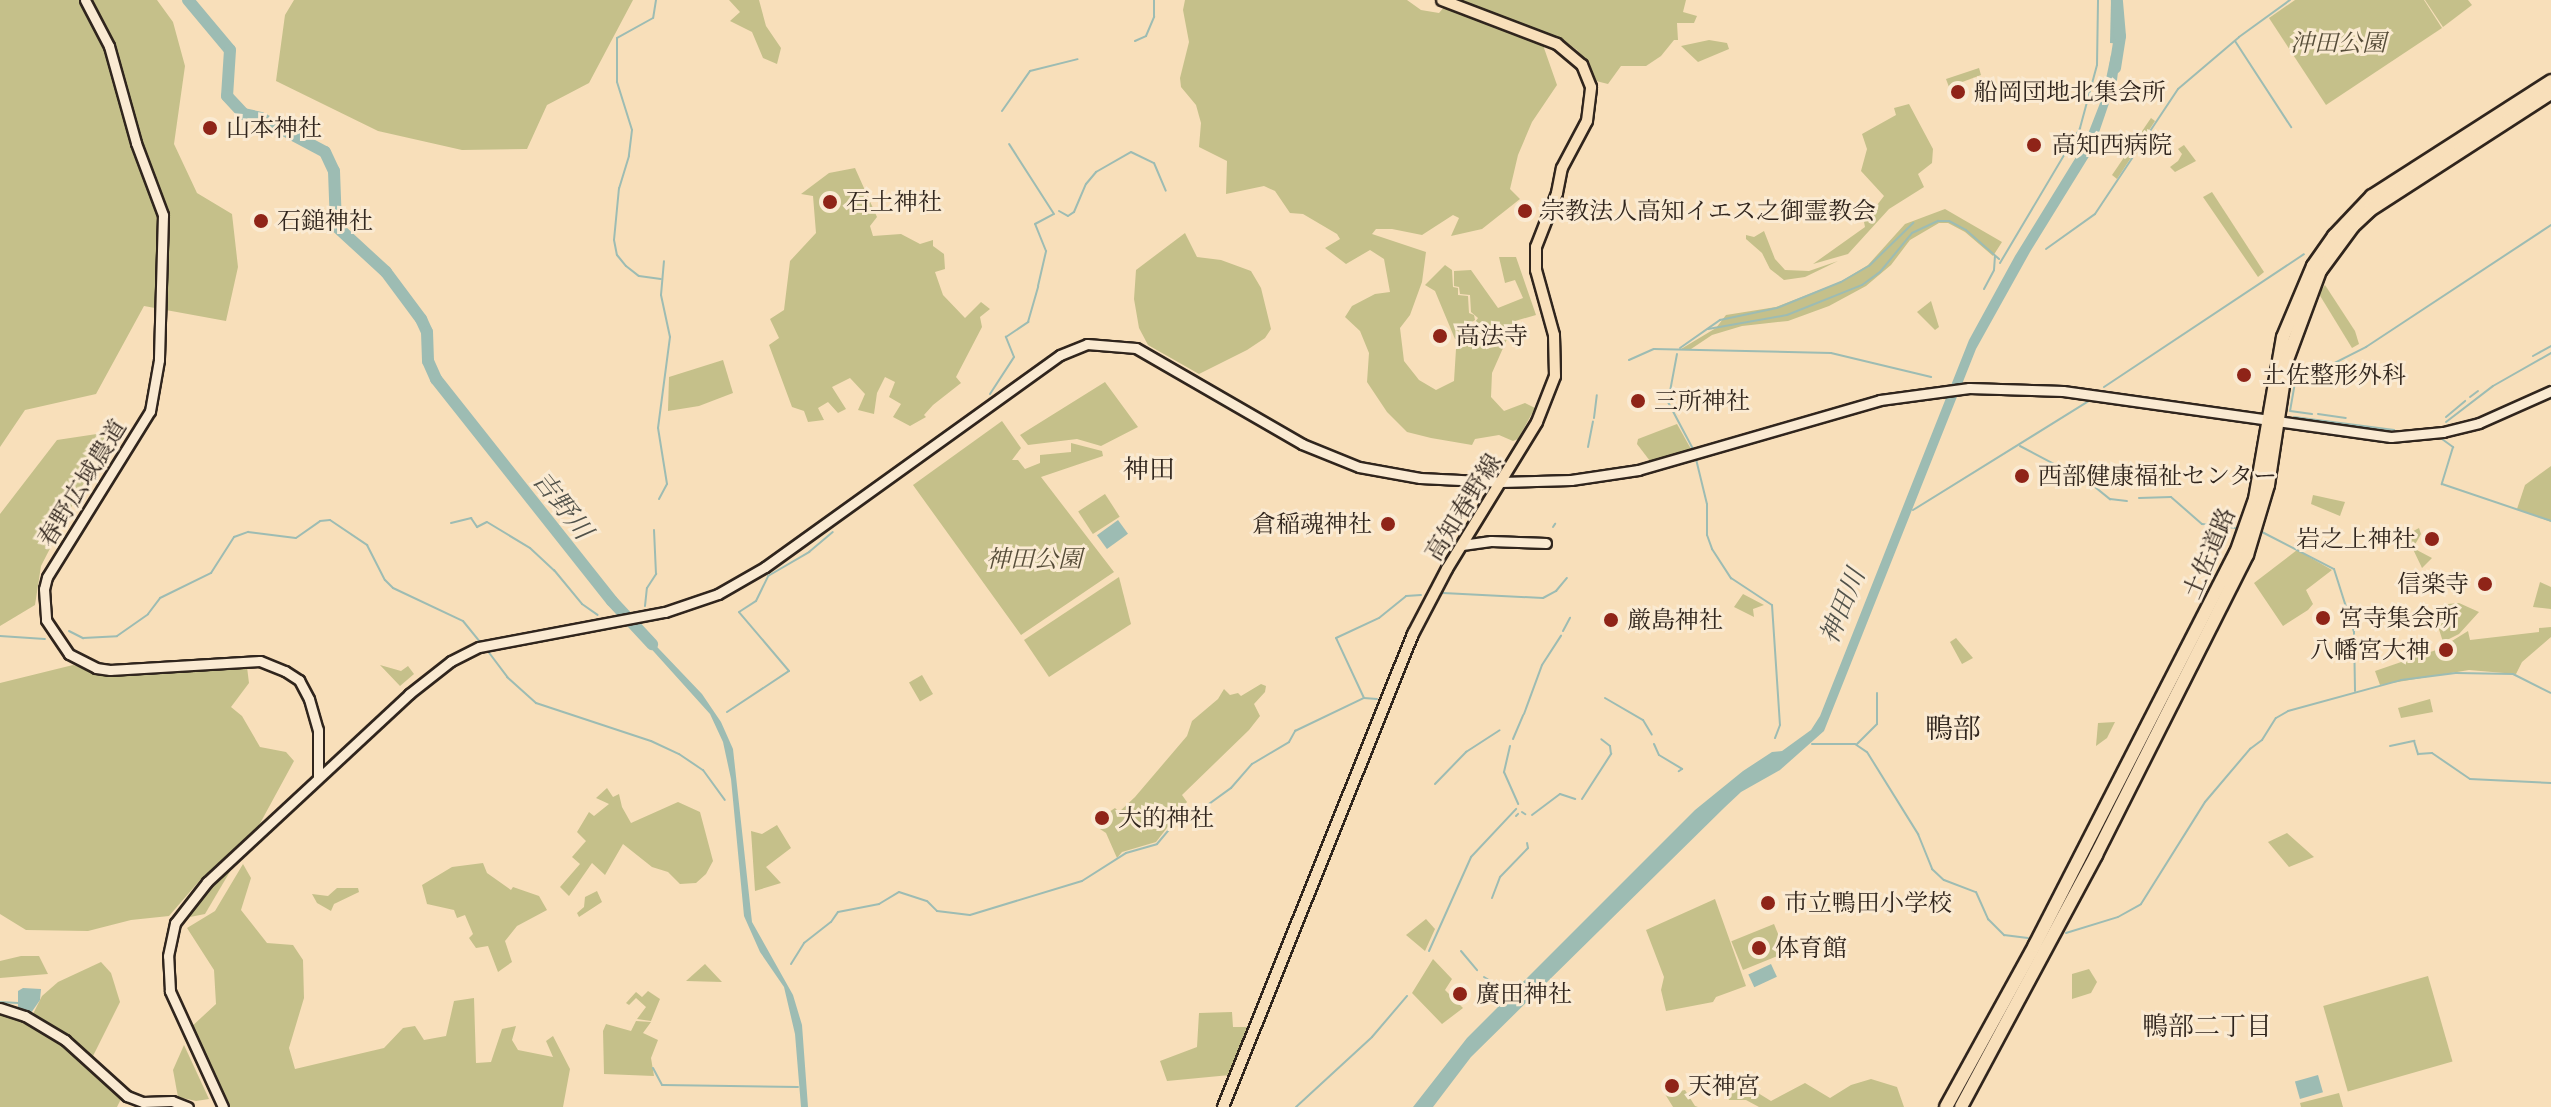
<!DOCTYPE html>
<html>
<head>
<meta charset="utf-8">
<style>
	body { margin:0 }
	#map { position:relative; width:2551px; height:1107px; overflow:hidden; background:#f8dfba; font-family:"Gentium Book Plus","Noto Serif JP",serif }
	div>[style] { position:absolute }
	.green>* { inset:0; background:#c5c08a; transform-origin:0 0 }
	.water>* { inset:0; background:#9dbcb3; transform-origin:0 0 }
	.stream>* { height:2px; margin:-1px; padding:0 1px; transform-origin:1px; border-radius:1px; background:#9dbcb3 }
	.river>* { height:12px; margin:-6px; padding:0 6px; transform-origin:6px; border-radius:6px; background:#9dbcb3 }
	.roads { filter:drop-shadow(2px 0 #30251d) drop-shadow(-2px 0 #30251d) drop-shadow(0 2px #30251d) drop-shadow(0 -2px #30251d) }
	.secondary>* { height:9px; margin:-4.5px; padding:0 4.5px; transform-origin:4.5px; border-radius:4.5px; background:#faead2 }
	.primary>* { height:10px; margin:-5px; padding:0 5px; transform-origin:5px; border-radius:5px; background:#f8dfba }
	.highway>* { height:12px; margin:-6px; padding:0 6px; transform-origin:6px; border-radius:6px; background:#f8dfba }
	.dots>* { width:22px; height:22px; translate:-50% -50%; box-sizing:border-box; border:4px solid #faead2; border-radius:50% }
	span { translate:-50% -50%; white-space:nowrap; text-align:center; line-height:1.15; -webkit-text-stroke:6px #faead2; paint-order:stroke }
	.park-label { font-size:24px; color:#554c38; font-style:italic }
	.poi-label { font-size:24px; color:#30251d }
	.left { translate:0 -50%; text-align:left }
	.right { translate:-100% -50%; text-align:right }
	.street-label { font-size:24px; color:#30251d }
	.neighbourhood-label { font-size:26px; color:#30251d }
	.water-label { font-size:26px; color:#51524a; font-style:italic }
	.quarter-label { font-size:28px; color:#30251d }
</style>
</head>
<body>
<div id="map">
	<div class="green">
		<i style="clip-path:polygon(0 0,157px 0,173px 22px,185px 66px,174px 144px,197px 193px,232px 214px,238px 267px,226px 321px,144px 306px,96px 394px,25px 410px,0 447px)"></i>
		<i style="clip-path:polygon(294px 0,633px 0,589px 83px,547px 105px,527px 149px,462px 150px,378px 131px,276px 81px,285px 15px)"></i>
		<i style="clip-path:polygon(729px 0,759px 0,766px 26px,781px 48px,777px 64px,763px 58px,752px 32px,730px 21px,740px 12px)"></i>
		<i style="clip-path:polygon(1185px 0,1407px 0,1421px 10px,1439px 13px,1450px 0,1686px 0,1683px 12px,1697px 16px,1694px 23px,1677px 23px,1678px 40px,1674px 40px,1661px 56px,1646px 66px,1621px 66px,1608px 84px,1596px 81px,1577px 50px,1566px 42px,1547px 36px,1544px 48px,1557px 85px,1532px 122px,1518px 155px,1510px 189px,1520px 199px,1482px 229px,1451px 236px,1459px 218px,1453px 215px,1422px 235px,1392px 229px,1376px 229px,1372px 234px,1426px 252px,1422px 282px,1410px 315px,1400px 328px,1404px 361px,1419px 380px,1436px 390px,1454px 381px,1456px 349px,1478px 318px,1471px 312px,1470px 295px,1460px 294px,1459px 287px,1454px 286px,1454px 271px,1471px 270px,1498px 308px,1523px 298px,1515px 280px,1505px 283px,1499px 257px,1516px 257px,1536px 315px,1515px 321px,1492px 373px,1491px 397px,1504px 411px,1525px 403px,1535px 408px,1518px 439px,1513px 441px,1499px 435px,1475px 439px,1472px 445px,1431px 438px,1407px 432px,1387px 412px,1367px 382px,1369px 353px,1360px 331px,1345px 317px,1352px 306px,1375px 294px,1390px 292px,1384px 259px,1370px 250px,1346px 264px,1325px 248px,1340px 239px,1337px 234px,1303px 214px,1290px 213px,1275px 191px,1264px 186px,1226px 194px,1227px 161px,1199px 147px,1201px 123px,1196px 105px,1181px 87px,1180px 78px,1189px 42px,1183px 10px)"></i>
		<i style="clip-path:polygon(2295px 0,2424px 0,2442px 28px,2326px 105px,2269px 18px)"></i>
		<i style="clip-path:polygon(2425px 0,2468px 0,2472px 5px,2443px 27px)"></i>
		<i style="clip-path:polygon(1709px 40px,1727px 43px,1729px 49px,1698px 62px,1681px 46px)"></i>
		<i style="clip-path:polygon(1979px 68px,1981px 75px,1949px 87px,1946px 79px)"></i>
		<i style="clip-path:polygon(1909px 104px,1933px 149px,1932px 163px,1918px 174px,1924px 187px,1889px 209px,1848px 254px,1813px 264px,1865px 227px,1864px 222px,1884px 196px,1861px 171px,1867px 149px,1862px 134px,1896px 115px,1894px 108px)"></i>
		<i style="clip-path:polygon(2151px 118px,2155px 121px,2117px 179px,2112px 175px)"></i>
		<i style="clip-path:polygon(2184px 145px,2196px 161px,2175px 172px,2170px 167px,2178px 161px,2182px 154px,2178px 149px)"></i>
		<i style="clip-path:polygon(855px 168px,877px 217px,870px 226px,873px 236px,901px 234px,920px 244px,933px 240px,933px 246px,944px 254px,945px 269px,935px 272px,943px 295px,965px 318px,981px 302px,990px 309px,980px 317px,982px 327px,956px 377px,961px 383px,933px 405px,924px 415px,926px 417px,910px 426px,893px 417px,901px 404px,889px 397px,895px 382px,885px 377px,877px 393px,874px 414px,858px 410px,865px 394px,850px 378px,832px 387px,846px 409px,838px 413px,828px 402px,818px 408px,824px 420px,808px 422px,804px 411px,792px 407px,769px 345px,779px 338px,770px 319px,784px 310px,790px 261px,816px 233px,813px 196px,801px 194px,829px 173px)"></i>
		<i style="clip-path:polygon(2212px 192px,2264px 272px,2258px 277px,2203px 197px)"></i>
		<i style="clip-path:polygon(1945px 209px,2002px 242px,1993px 256px,1965px 232px,1948px 223px,1939px 223px,1910px 240px,1891px 265px,1866px 286px,1829px 306px,1788px 321px,1742px 326px,1712px 335px,1691px 349px,1681px 349px,1716px 328px,1726px 315px,1776px 307px,1840px 282px,1868px 265px,1905px 224px)"></i>
		<i style="clip-path:polygon(1764px 231px,1775px 259px,1785px 270px,1809px 271px,1838px 261px,1805px 277px,1784px 280px,1770px 269px,1762px 253px,1746px 239px,1746px 235px,1754px 237px)"></i>
		<i style="clip-path:polygon(1185px 233px,1197px 257px,1221px 260px,1251px 271px,1261px 288px,1271px 329px,1265px 338px,1247px 350px,1199px 374px,1148px 345px,1139px 328px,1134px 299px,1136px 270px)"></i>
		<i style="clip-path:polygon(1445px 265px,1452px 270px,1453px 287px,1458px 288px,1458px 295px,1468px 296px,1469px 313px,1474px 315px,1475px 320px,1465px 327px,1459px 339px,1455px 339px,1435px 291px,1425px 285px)"></i>
		<i style="clip-path:polygon(2325px 285px,2355px 331px,2359px 344px,2352px 348px,2319px 294px)"></i>
		<i style="clip-path:polygon(1931px 301px,1939px 327px,1935px 330px,1917px 312px)"></i>
		<i style="clip-path:polygon(723px 360px,733px 393px,699px 406px,668px 411px,669px 377px)"></i>
		<i style="clip-path:polygon(1105px 382px,1138px 427px,1101px 446px,1077px 439px,1028px 445px,1020px 435px)"></i>
		<i style="clip-path:polygon(1002px 421px,1021px 448px,1012px 460px,1018px 460px,1025px 469px,1040px 463px,1040px 455px,1071px 452px,1071px 443px,1102px 451px,1103px 456px,1041px 477px,1114px 572px,1021px 635px,913px 485px)"></i>
		<i style="clip-path:polygon(1677px 424px,1691px 449px,1650px 461px,1637px 444px,1638px 439px)"></i>
		<i style="clip-path:polygon(110px 432px,41px 566px,35px 605px,0 626px,0 514px,57px 440px)"></i>
		<i style="clip-path:polygon(2551px 466px,2551px 522px,2517px 509px,2525px 485px)"></i>
		<i style="left:1105px;top:494px;width:27px;height:32px;rotate:57deg"></i>
		<i style="clip-path:polygon(2313px 495px,2345px 502px,2340px 516px,2311px 504px)"></i>
		<i style="clip-path:polygon(2419px 528px,2421px 534px,2413px 548px,2432px 558px,2422px 568px,2411px 545px,2400px 538px)"></i>
		<i style="clip-path:polygon(2297px 550px,2332px 570px,2306px 590px,2313px 604px,2308px 610px,2283px 626px,2254px 583px)"></i>
		<i style="clip-path:polygon(1119px 577px,1131px 624px,1049px 677px,1024px 640px)"></i>
		<i style="clip-path:polygon(2540px 582px,2551px 587px,2551px 609px,2533px 607px)"></i>
		<i style="clip-path:polygon(1743px 594px,1764px 605px,1753px 609px,1754px 617px,1734px 607px)"></i>
		<i style="clip-path:polygon(2459px 603px,2479px 612px,2459px 634px,2443px 642px,2436px 620px,2450px 616px,2448px 604px)"></i>
		<i style="clip-path:polygon(2551px 627px,2551px 637px,2522px 662px,2516px 674px,2469px 670px,2380px 685px,2375px 671px,2439px 649px,2468px 631px,2470px 640px,2539px 632px,2539px 628px)"></i>
		<i style="clip-path:polygon(1956px 638px,1973px 658px,1962px 664px,1950px 642px)"></i>
		<i style="clip-path:polygon(73px 665px,104px 675px,247px 667px,249px 683px,231px 707px,242px 716px,260px 747px,286px 752px,294px 761px,257px 829px,201px 879px,169px 916px,131px 920px,88px 931px,26px 930px,0 914px,0 683px)"></i>
		<i style="clip-path:polygon(380px 665px,401px 671px,408px 666px,414px 674px,400px 686px)"></i>
		<i style="left:922px;top:675px;width:22px;height:15px;rotate:60deg"></i>
		<i style="clip-path:polygon(1261px 684px,1266px 686px,1265px 692px,1254px 704px,1260px 716px,1249px 730px,1182px 795px,1187px 802px,1156px 842px,1122px 852px,1117px 858px,1106px 833px,1100px 829px,1109px 823px,1109px 812px,1115px 808px,1119px 812px,1135px 797px,1187px 736px,1192px 721px,1218px 699px,1224px 689px,1230px 695px,1238px 693px,1241px 696px)"></i>
		<i style="clip-path:polygon(2430px 699px,2433px 712px,2401px 718px,2398px 708px)"></i>
		<i style="clip-path:polygon(2115px 722px,2107px 738px,2096px 746px,2098px 723px)"></i>
		<i style="clip-path:polygon(607px 788px,613px 797px,619px 794px,622px 807px,631px 823px,678px 802px,700px 812px,713px 861px,706px 874px,696px 883px,680px 884px,668px 872px,652px 867px,623px 844px,605px 875px,592px 863px,569px 896px,560px 887px,580px 864px,572px 857px,586px 841px,577px 832px,589px 812px,594px 816px,609px 804px,596px 798px)"></i>
		<i style="clip-path:polygon(777px 825px,791px 848px,766px 867px,781px 883px,755px 891px,751px 831px,762px 834px)"></i>
		<i style="clip-path:polygon(2287px 833px,2314px 857px,2289px 867px,2268px 842px)"></i>
		<i style="clip-path:polygon(235px 863px,205px 914px,185px 918px,201px 898px)"></i>
		<i style="clip-path:polygon(483px 863px,487px 873px,511px 890px,513px 887px,539px 896px,547px 910px,517px 926px,505px 941px,512px 962px,498px 972px,488px 946px,476px 948px,469px 938px,473px 934px,465px 915px,457px 918px,454px 910px,427px 904px,422px 885px,452px 867px)"></i>
		<i style="clip-path:polygon(243px 864px,251px 878px,241px 910px,267px 943px,293px 945px,303px 960px,304px 998px,289px 1048px,295px 1069px,384px 1048px,403px 1028px,415px 1026px,424px 1040px,446px 1036px,454px 1001px,474px 998px,476px 1063px,491px 1062px,502px 1029px,516px 1026px,512px 1040px,518px 1050px,553px 1057px,546px 1041px,553px 1036px,570px 1069px,563px 1107px,230px 1107px,189px 1029px,216px 1004px,214px 970px,187px 928px,215px 911px)"></i>
		<i style="clip-path:polygon(337px 888px,358px 888px,359px 892px,334px 904px,331px 911px,317px 903px,312px 894px,328px 896px)"></i>
		<i style="clip-path:polygon(597px 891px,602px 902px,579px 917px,577px 913px,584px 907px,585px 897px)"></i>
		<i style="clip-path:polygon(1715px 899px,1746px 986px,1716px 997px,1713px 1002px,1666px 1011px,1661px 990px,1664px 977px,1646px 930px)"></i>
		<i style="clip-path:polygon(1426px 919px,1435px 929px,1425px 951px,1406px 935px)"></i>
		<i style="left:1774px;top:924px;width:31px;height:46px;rotate:68deg"></i>
		<i style="clip-path:polygon(21px 956px,39px 956px,48px 974px,0 978px,0 961px)"></i>
		<i style="clip-path:polygon(1433px 959px,1452px 979px,1445px 990px,1463px 1008px,1442px 1024px,1412px 993px)"></i>
		<i style="clip-path:polygon(101px 962px,111px 973px,120px 1002px,91px 1060px,32px 1016px,42px 996px,58px 982px)"></i>
		<i style="clip-path:polygon(705px 964px,722px 982px,686px 981px)"></i>
		<i style="clip-path:polygon(2089px 969px,2097px 982px,2091px 993px,2072px 999px,2072px 974px)"></i>
		<i style="left:2428px;top:976px;width:89px;height:109px;rotate:74deg"></i>
		<i style="clip-path:polygon(648px 991px,660px 999px,651px 1021px,637px 1019px,646px 1007px,636px 998px,629px 1005px,626px 1003px,636px 992px,642px 997px)"></i>
		<i style="clip-path:polygon(0 1011px,32px 1023px,65px 1044px,122px 1097px,117px 1107px,0 1107px)"></i>
		<i style="clip-path:polygon(1232px 1012px,1233px 1027px,1250px 1027px,1230px 1075px,1167px 1081px,1160px 1061px,1197px 1047px,1199px 1013px)"></i>
		<i style="clip-path:polygon(636px 1021px,651px 1022px,643px 1033px,658px 1040px,651px 1058px,654px 1076px,604px 1074px,603px 1031px,606px 1024px,631px 1031px)"></i>
		<i style="clip-path:polygon(184px 1045px,209px 1099px,196px 1101px,178px 1097px,173px 1070px)"></i>
		<i style="clip-path:polygon(1871px 1079px,1897px 1087px,1904px 1107px,1759px 1107px,1746px 1100px,1729px 1100px,1724px 1083px,1745px 1085px,1771px 1101px,1805px 1083px,1830px 1098px,1851px 1085px)"></i>
		<i style="clip-path:polygon(1685px 1090px,1695px 1106px,1698px 1107px,1673px 1107px,1665px 1094px)"></i>
		<i style="clip-path:polygon(2339px 1093px,2343px 1107px,2301px 1107px,2300px 1103px)"></i>
	</div>
	<div class="water">
		<i style="clip-path:polygon(2111px 0,2121px 0,2123px 44px,2110px 43px)"></i>
		<i style="clip-path:polygon(2111px 55px,2120px 56px,2117px 80px,2093px 150px,2030px 252px,1976px 349px,1824px 731px,1780px 770px,1741px 792px,1724px 808px,1471px 1057px,1433px 1107px,1413px 1107px,1467px 1038px,1695px 810px,1743px 771px,1772px 752px,1782px 751px,1811px 730px,1820px 716px,1969px 340px,2015px 256px,2084px 144px,2102px 98px)"></i>
		<i style="left:1118px;top:520px;width:17px;height:26px;rotate:54deg"></i>
		<i style="clip-path:polygon(639px 628px,702px 694px,721px 722px,733px 749px,752px 922px,793px 995px,802px 1025px,808px 1107px,801px 1107px,795px 1034px,784px 987px,760px 952px,744px 916px,731px 779px,723px 742px,710px 714px,646px 643px)"></i>
		<i style="left:1771px;top:964px;width:14px;height:25px;rotate:65deg"></i>
		<i style="clip-path:polygon(23px 988px,41px 989px,40px 1000px,31px 1013px,18px 1008px,18px 991px)"></i>
		<i style="left:2318px;top:1075px;width:18px;height:24px;rotate:74deg"></i>
	</div>
	<div class="stream">
		<i style="left:656px;top:0;width:18px;rotate:99deg"></i>
		<i style="left:653px;top:18px;width:41px;rotate:150.9deg"></i>
		<i style="left:617px;top:38px;width:44px;rotate:90deg"></i>
		<i style="left:617px;top:82px;width:50px;rotate:72.6deg"></i>
		<i style="left:632px;top:130px;width:26px;rotate:97deg"></i>
		<i style="left:629px;top:156px;width:34px;rotate:107deg"></i>
		<i style="left:619px;top:188px;width:52px;rotate:95.5deg"></i>
		<i style="left:614px;top:240px;width:15px;rotate:79deg"></i>
		<i style="left:617px;top:255px;width:14px;rotate:51deg"></i>
		<i style="left:626px;top:266px;width:16px;rotate:38deg"></i>
		<i style="left:639px;top:276px;width:22px;rotate:8deg"></i>
		<i style="left:1135px;top:41px;width:12px;rotate:-24deg"></i>
		<i style="left:1146px;top:36px;width:21px;rotate:-67deg"></i>
		<i style="left:1154px;top:17px;width:17px;rotate:-90deg"></i>
		<i style="left:2235px;top:41px;width:103px;rotate:56.9deg"></i>
		<i style="left:1002px;top:111px;width:49px;rotate:-55deg"></i>
		<i style="left:1030px;top:71px;width:49px;rotate:-14deg"></i>
		<i style="left:1059px;top:211px;width:10px;rotate:29deg"></i>
		<i style="left:1068px;top:216px;width:7px;rotate:-34deg"></i>
		<i style="left:1074px;top:212px;width:30px;rotate:-67deg"></i>
		<i style="left:1086px;top:184px;width:16px;rotate:-50deg"></i>
		<i style="left:1096px;top:172px;width:40px;rotate:-29.7deg"></i>
		<i style="left:1131px;top:152px;width:25px;rotate:26deg"></i>
		<i style="left:1154px;top:163px;width:30px;rotate:67deg"></i>
		<i style="left:2046px;top:249px;width:60px;rotate:-35.5deg"></i>
		<i style="left:2095px;top:214px;width:150px;rotate:-56.4deg"></i>
		<i style="left:2178px;top:89px;width:80px;rotate:-40.4deg"></i>
		<i style="left:2239px;top:37px;width:63px;rotate:-36deg"></i>
		<i style="left:2000px;top:263px;width:157px;rotate:-59.3deg"></i>
		<i style="left:2080px;top:128px;width:65px;rotate:-74.9deg"></i>
		<i style="left:2097px;top:65px;width:65px;rotate:-89.1deg"></i>
		<i style="left:1984px;top:289px;width:21px;rotate:-62deg"></i>
		<i style="left:1994px;top:270px;width:14px;rotate:-86deg"></i>
		<i style="left:1708px;top:329px;width:80px;rotate:-10deg"></i>
		<i style="left:1787px;top:315px;width:81px;rotate:-21.8deg"></i>
		<i style="left:1862px;top:285px;width:22px;rotate:-36deg"></i>
		<i style="left:1880px;top:272px;width:50px;rotate:-50.6deg"></i>
		<i style="left:1912px;top:233px;width:29px;rotate:-25deg"></i>
		<i style="left:1938px;top:221px;width:11px"></i>
		<i style="left:1949px;top:221px;width:19px;rotate:28deg"></i>
		<i style="left:1966px;top:230px;width:44px;rotate:41.3deg"></i>
		<i style="left:1680px;top:348px;width:49px;rotate:-35deg"></i>
		<i style="left:1720px;top:320px;width:58px;rotate:-11.9deg"></i>
		<i style="left:1777px;top:308px;width:69px;rotate:-22.1deg"></i>
		<i style="left:1841px;top:282px;width:32px;rotate:-30deg"></i>
		<i style="left:1869px;top:266px;width:62px;rotate:-44.3deg"></i>
		<i style="left:1677px;top:354px;width:49px;rotate:100.6deg"></i>
		<i style="left:1668px;top:402px;width:53px;rotate:62deg"></i>
		<i style="left:2533px;top:356px;width:21px;rotate:-29deg"></i>
		<i style="left:1629px;top:360px;width:27px;rotate:-24deg"></i>
		<i style="left:1654px;top:349px;width:177px;rotate:1.3deg"></i>
		<i style="left:1831px;top:353px;width:103px;rotate:13.5deg"></i>
		<i style="left:2296px;top:377px;width:8px;rotate:-83deg"></i>
		<i style="left:2104px;top:387px;width:240px;rotate:-33.6deg"></i>
		<i style="left:990px;top:394px;width:44px;rotate:-57deg"></i>
		<i style="left:1014px;top:357px;width:22px;rotate:-112deg"></i>
		<i style="left:1006px;top:337px;width:27px;rotate:-34deg"></i>
		<i style="left:1028px;top:322px;width:37px;rotate:-74deg"></i>
		<i style="left:1038px;top:286px;width:36px;rotate:-77deg"></i>
		<i style="left:1046px;top:251px;width:29px;rotate:-112deg"></i>
		<i style="left:1035px;top:224px;width:21px;rotate:-28deg"></i>
		<i style="left:1054px;top:214px;width:83px;rotate:-122.7deg"></i>
		<i style="left:2470px;top:397px;width:10px;rotate:-37deg"></i>
		<i style="left:2312px;top:414px;width:22px;rotate:-172deg"></i>
		<i style="left:2290px;top:411px;width:28px;rotate:-80deg"></i>
		<i style="left:2295px;top:383px;width:80px;rotate:-26.9deg"></i>
		<i style="left:2366px;top:347px;width:222px;rotate:-33.4deg"></i>
		<i style="left:2318px;top:414px;width:28px;rotate:8deg"></i>
		<i style="left:2294px;top:417px;width:101px;rotate:7.4deg"></i>
		<i style="left:2446px;top:417px;width:25px;rotate:-40deg"></i>
		<i style="left:1594px;top:418px;width:23px;rotate:-83deg"></i>
		<i style="left:2446px;top:422px;width:59px;rotate:-37.5deg"></i>
		<i style="left:2493px;top:386px;width:67px;rotate:-29.6deg"></i>
		<i style="left:2442px;top:439px;width:14px;rotate:36deg"></i>
		<i style="left:2453px;top:447px;width:39px;rotate:107deg"></i>
		<i style="left:2442px;top:484px;width:115px;rotate:18.7deg"></i>
		<i style="left:2020px;top:446px;width:79px;rotate:27.9deg"></i>
		<i style="left:2090px;top:483px;width:26px;rotate:39deg"></i>
		<i style="left:2110px;top:499px;width:17px;rotate:7deg"></i>
		<i style="left:1588px;top:447px;width:26px;rotate:-79deg"></i>
		<i style="left:1696px;top:459px;width:46px;rotate:76.3deg"></i>
		<i style="left:1707px;top:504px;width:31px;rotate:90deg"></i>
		<i style="left:1707px;top:535px;width:15px;rotate:70deg"></i>
		<i style="left:1712px;top:549px;width:35px;rotate:57deg"></i>
		<i style="left:1731px;top:578px;width:49px;rotate:33.4deg"></i>
		<i style="left:1772px;top:605px;width:120px;rotate:86.2deg"></i>
		<i style="left:1780px;top:725px;width:14px;rotate:111deg"></i>
		<i style="left:2139px;top:498px;width:32px;rotate:-2deg"></i>
		<i style="left:2171px;top:497px;width:41px;rotate:41.1deg"></i>
		<i style="left:2202px;top:524px;width:38px;rotate:7deg"></i>
		<i style="left:659px;top:499px;width:17px;rotate:-62deg"></i>
		<i style="left:667px;top:484px;width:57px;rotate:-99.1deg"></i>
		<i style="left:658px;top:428px;width:92px;rotate:-82.5deg"></i>
		<i style="left:670px;top:337px;width:43px;rotate:-102.1deg"></i>
		<i style="left:661px;top:295px;width:34px;rotate:-85deg"></i>
		<i style="left:1913px;top:510px;width:207px;rotate:-31.8deg"></i>
		<i style="left:451px;top:523px;width:21px;rotate:-14deg"></i>
		<i style="left:471px;top:518px;width:11px;rotate:56deg"></i>
		<i style="left:477px;top:527px;width:11px;rotate:-27deg"></i>
		<i style="left:487px;top:522px;width:50px;rotate:31.2deg"></i>
		<i style="left:530px;top:548px;width:33px;rotate:43deg"></i>
		<i style="left:554px;top:570px;width:44px;rotate:50.5deg"></i>
		<i style="left:582px;top:604px;width:19px;rotate:35deg"></i>
		<i style="left:1553px;top:527px;width:4px;rotate:-56deg"></i>
		<i style="left:2262px;top:532px;width:81px;rotate:27.2deg"></i>
		<i style="left:2334px;top:569px;width:66px;rotate:72.4deg"></i>
		<i style="left:2354px;top:632px;width:59px;rotate:89deg"></i>
		<i style="left:1443px;top:593px;width:100px;rotate:2.9deg"></i>
		<i style="left:1543px;top:598px;width:15px;rotate:-28deg"></i>
		<i style="left:1556px;top:591px;width:17px;rotate:-50deg"></i>
		<i style="left:645px;top:606px;width:18px;rotate:-84deg"></i>
		<i style="left:647px;top:588px;width:17px;rotate:-57deg"></i>
		<i style="left:656px;top:574px;width:44px;rotate:-92.6deg"></i>
		<i style="left:69px;top:631px;width:16px;rotate:27deg"></i>
		<i style="left:83px;top:638px;width:34px;rotate:-3deg"></i>
		<i style="left:117px;top:636px;width:38px;rotate:-35deg"></i>
		<i style="left:148px;top:614px;width:20px;rotate:-53deg"></i>
		<i style="left:160px;top:598px;width:57px;rotate:-26.1deg"></i>
		<i style="left:211px;top:573px;width:43px;rotate:-57.4deg"></i>
		<i style="left:234px;top:537px;width:15px;rotate:-20deg"></i>
		<i style="left:248px;top:532px;width:48px;rotate:7.1deg"></i>
		<i style="left:296px;top:538px;width:29px;rotate:-35deg"></i>
		<i style="left:320px;top:521px;width:10px;rotate:-6deg"></i>
		<i style="left:330px;top:520px;width:45px;rotate:34deg"></i>
		<i style="left:367px;top:545px;width:39px;rotate:63deg"></i>
		<i style="left:385px;top:580px;width:11px;rotate:45deg"></i>
		<i style="left:393px;top:588px;width:77px;rotate:25.2deg"></i>
		<i style="left:463px;top:621px;width:27px;rotate:51deg"></i>
		<i style="left:1563px;top:631px;width:15px;rotate:-62deg"></i>
		<i style="left:0;top:636px;width:45px;rotate:3.8deg"></i>
		<i style="left:487px;top:650px;width:34px;rotate:53deg"></i>
		<i style="left:507px;top:677px;width:39px;rotate:42deg"></i>
		<i style="left:536px;top:703px;width:121px;rotate:18.3deg"></i>
		<i style="left:651px;top:741px;width:31px;rotate:25deg"></i>
		<i style="left:679px;top:754px;width:29px;rotate:34deg"></i>
		<i style="left:703px;top:770px;width:37px;rotate:54deg"></i>
		<i style="left:1364px;top:698px;width:13px;rotate:4deg"></i>
		<i style="left:1605px;top:698px;width:44px;rotate:30.1deg"></i>
		<i style="left:1643px;top:720px;width:17px;rotate:59deg"></i>
		<i style="left:727px;top:712px;width:74px;rotate:-33.5deg"></i>
		<i style="left:789px;top:671px;width:77px;rotate:-130.3deg"></i>
		<i style="left:739px;top:612px;width:20px;rotate:-33deg"></i>
		<i style="left:756px;top:601px;width:28px;rotate:-64deg"></i>
		<i style="left:768px;top:576px;width:48px;rotate:-30.3deg"></i>
		<i style="left:809px;top:552px;width:31px;rotate:-40deg"></i>
		<i style="left:1524px;top:714px;width:52px;rotate:-69.8deg"></i>
		<i style="left:1542px;top:665px;width:35px;rotate:-57deg"></i>
		<i style="left:1513px;top:739px;width:26px;rotate:-67deg"></i>
		<i style="left:1654px;top:744px;width:12px;rotate:66deg"></i>
		<i style="left:1659px;top:755px;width:27px;rotate:31deg"></i>
		<i style="left:1682px;top:769px;width:4px;rotate:146deg"></i>
		<i style="left:1812px;top:744px;width:43px"></i>
		<i style="left:1855px;top:744px;width:14px;rotate:34deg"></i>
		<i style="left:1867px;top:752px;width:97px;rotate:58.1deg"></i>
		<i style="left:1918px;top:834px;width:38px;rotate:68deg"></i>
		<i style="left:1932px;top:869px;width:16px;rotate:43deg"></i>
		<i style="left:1944px;top:880px;width:34px;rotate:21deg"></i>
		<i style="left:1976px;top:892px;width:30px;rotate:66deg"></i>
		<i style="left:1988px;top:919px;width:23px;rotate:45deg"></i>
		<i style="left:2004px;top:935px;width:24px;rotate:7deg"></i>
		<i style="left:1857px;top:744px;width:28px;rotate:-45deg"></i>
		<i style="left:1877px;top:724px;width:31px;rotate:-90deg"></i>
		<i style="left:1510px;top:746px;width:27px;rotate:103deg"></i>
		<i style="left:1504px;top:772px;width:35px;rotate:66deg"></i>
		<i style="left:2390px;top:746px;width:25px;rotate:-12deg"></i>
		<i style="left:2414px;top:741px;width:14px;rotate:73deg"></i>
		<i style="left:2418px;top:754px;width:14px;rotate:-4deg"></i>
		<i style="left:2432px;top:753px;width:46px;rotate:34.4deg"></i>
		<i style="left:2470px;top:779px;width:81px;rotate:2.8deg"></i>
		<i style="left:1435px;top:784px;width:45px;rotate:-45.9deg"></i>
		<i style="left:1466px;top:752px;width:40px;rotate:-32.9deg"></i>
		<i style="left:1582px;top:799px;width:54px;rotate:-57.2deg"></i>
		<i style="left:1611px;top:754px;width:8px;rotate:-97deg"></i>
		<i style="left:1610px;top:746px;width:11px;rotate:-142deg"></i>
		<i style="left:1522px;top:812px;width:4px;rotate:34deg"></i>
		<i style="left:1532px;top:815px;width:35px;rotate:-37deg"></i>
		<i style="left:1560px;top:794px;width:16px;rotate:18deg"></i>
		<i style="left:1516px;top:816px;width:3px;rotate:-45deg"></i>
		<i style="left:1492px;top:898px;width:22px;rotate:-69deg"></i>
		<i style="left:1500px;top:877px;width:40px;rotate:-46deg"></i>
		<i style="left:1528px;top:848px;width:5px;rotate:-101deg"></i>
		<i style="left:2066px;top:933px;width:54px;rotate:-17.1deg"></i>
		<i style="left:2118px;top:917px;width:26px;rotate:-29deg"></i>
		<i style="left:2141px;top:904px;width:120px;rotate:-57.9deg"></i>
		<i style="left:2205px;top:802px;width:70px;rotate:-49.7deg"></i>
		<i style="left:2250px;top:749px;width:15px;rotate:-37deg"></i>
		<i style="left:2262px;top:740px;width:26px;rotate:-58deg"></i>
		<i style="left:2276px;top:718px;width:14px;rotate:-30deg"></i>
		<i style="left:2288px;top:711px;width:117px;rotate:-15.3deg"></i>
		<i style="left:2401px;top:680px;width:55px;rotate:-7.3deg"></i>
		<i style="left:2456px;top:673px;width:57px;rotate:1deg"></i>
		<i style="left:2513px;top:674px;width:42px;rotate:26.6deg"></i>
		<i style="left:1429px;top:951px;width:103px;rotate:-65.9deg"></i>
		<i style="left:1471px;top:857px;width:66px;rotate:-46.8deg"></i>
		<i style="left:1461px;top:951px;width:25px;rotate:50deg"></i>
		<i style="left:791px;top:964px;width:25px;rotate:-58deg"></i>
		<i style="left:804px;top:943px;width:34px;rotate:-38deg"></i>
		<i style="left:831px;top:922px;width:12px;rotate:-55deg"></i>
		<i style="left:838px;top:912px;width:42px;rotate:-11deg"></i>
		<i style="left:879px;top:904px;width:23px;rotate:-31deg"></i>
		<i style="left:899px;top:892px;width:29px;rotate:18deg"></i>
		<i style="left:927px;top:901px;width:14px;rotate:45deg"></i>
		<i style="left:937px;top:911px;width:33px;rotate:7deg"></i>
		<i style="left:970px;top:915px;width:117px;rotate:-16.9deg"></i>
		<i style="left:1082px;top:881px;width:52px;rotate:-32.5deg"></i>
		<i style="left:1126px;top:853px;width:32px;rotate:-16deg"></i>
		<i style="left:1157px;top:844px;width:34px;rotate:-50deg"></i>
		<i style="left:1179px;top:818px;width:25px;rotate:-21deg"></i>
		<i style="left:1202px;top:809px;width:36px;rotate:-36deg"></i>
		<i style="left:1231px;top:788px;width:32px;rotate:-49deg"></i>
		<i style="left:1252px;top:764px;width:43px;rotate:-30.7deg"></i>
		<i style="left:1289px;top:742px;width:13px;rotate:-61deg"></i>
		<i style="left:1295px;top:731px;width:76px;rotate:-25.6deg"></i>
		<i style="left:1364px;top:698px;width:66px;rotate:-115deg"></i>
		<i style="left:1336px;top:638px;width:47px;rotate:-24.9deg"></i>
		<i style="left:1379px;top:618px;width:35px;rotate:-39deg"></i>
		<i style="left:1406px;top:596px;width:15px;rotate:-4deg"></i>
		<i style="left:1484px;top:977px;width:25px;rotate:32deg"></i>
		<i style="left:0;top:1002px;width:18px;rotate:3deg"></i>
		<i style="left:653px;top:1068px;width:19px;rotate:62deg"></i>
		<i style="left:662px;top:1085px;width:136px;rotate:0.8deg"></i>
		<i style="left:1296px;top:1107px;width:103px;rotate:-42.6deg"></i>
		<i style="left:1372px;top:1037px;width:54px;rotate:-49.5deg"></i>
	</div>
	<div class="river">
		<i style="left:188px;top:0;width:65px;rotate:50deg"></i>
		<i style="left:230px;top:50px;width:46px;rotate:93.7deg"></i>
		<i style="left:227px;top:96px;width:25px;rotate:47deg"></i>
		<i style="left:244px;top:114px;width:17px;rotate:13deg"></i>
		<i style="left:261px;top:118px;width:72px;rotate:28deg"></i>
		<i style="left:325px;top:152px;width:21px;rotate:65deg"></i>
		<i style="left:334px;top:171px;width:55px;rotate:87.9deg"></i>
		<i style="left:336px;top:226px;width:68px;rotate:42.6deg"></i>
		<i style="left:386px;top:272px;width:59px;rotate:53.3deg"></i>
		<i style="left:421px;top:319px;width:14px;rotate:65deg"></i>
		<i style="left:427px;top:332px;width:29px;rotate:88deg"></i>
		<i style="left:428px;top:361px;width:20px;rotate:66deg"></i>
		<i style="left:436px;top:379px;width:283px;rotate:51.6deg"></i>
		<i style="left:612px;top:601px;width:59px;rotate:47.1deg"></i>
		<i style="left:2115px;top:68px;width:32px;rotate:-81deg"></i>
		<i style="left:2120px;top:36px;width:36px;rotate:-95deg"></i>
	</div>
	<div class="roads">
		<div class="secondary">
			<i style="left:85px;top:0;width:52px;rotate:62.4deg"></i>
			<i style="left:109px;top:46px;width:101px;rotate:74.4deg"></i>
			<i style="left:136px;top:143px;width:77px;rotate:69.4deg"></i>
			<i style="left:163px;top:215px;width:145px;rotate:91.6deg"></i>
			<i style="left:159px;top:360px;width:52px;rotate:100deg"></i>
			<i style="left:150px;top:411px;width:195px;rotate:121.8deg"></i>
			<i style="left:47px;top:577px;width:12px;rotate:104deg"></i>
			<i style="left:44px;top:589px;width:31px;rotate:86deg"></i>
			<i style="left:46px;top:620px;width:41px;rotate:55.9deg"></i>
			<i style="left:69px;top:654px;width:30px;rotate:27deg"></i>
			<i style="left:96px;top:668px;width:14px;rotate:8deg"></i>
			<i style="left:110px;top:670px;width:150px;rotate:-3.4deg"></i>
			<i style="left:260px;top:661px;width:27px;rotate:22deg"></i>
			<i style="left:285px;top:671px;width:17px;rotate:33deg"></i>
			<i style="left:299px;top:680px;width:21px;rotate:62deg"></i>
			<i style="left:309px;top:699px;width:32px;rotate:74deg"></i>
			<i style="left:318px;top:730px;width:48px;rotate:90deg"></i>
			<i style="left:1462px;top:545px;width:29px;rotate:-8deg"></i>
			<i style="left:1491px;top:541px;width:55px;rotate:2.1deg"></i>
			<i style="left:0;top:1008px;width:26px;rotate:18deg"></i>
			<i style="left:25px;top:1016px;width:47px;rotate:31deg"></i>
			<i style="left:65px;top:1040px;width:84px;rotate:42.1deg"></i>
			<i style="left:127px;top:1096px;width:17px;rotate:21deg"></i>
			<i style="left:143px;top:1102px;width:29px;rotate:-2deg"></i>
			<i style="left:172px;top:1101px;width:17px;rotate:21deg"></i>
			<i style="left:223px;top:1107px;width:128px;rotate:-114.6deg"></i>
			<i style="left:170px;top:991px;width:35px;rotate:-93deg"></i>
			<i style="left:168px;top:956px;width:34px;rotate:-78deg"></i>
			<i style="left:175px;top:923px;width:52px;rotate:-52deg"></i>
			<i style="left:207px;top:882px;width:276px;rotate:-42.9deg"></i>
			<i style="left:409px;top:694px;width:53px;rotate:-38.2deg"></i>
			<i style="left:451px;top:661px;width:31px;rotate:-27deg"></i>
			<i style="left:479px;top:647px;width:189px;rotate:-10.7deg"></i>
			<i style="left:665px;top:612px;width:56px;rotate:-18.8deg"></i>
			<i style="left:718px;top:594px;width:54px;rotate:-29.9deg"></i>
			<i style="left:765px;top:567px;width:363px;rotate:-35.7deg"></i>
			<i style="left:1060px;top:355px;width:29px;rotate:-22deg"></i>
			<i style="left:1087px;top:344px;width:49px;rotate:4.7deg"></i>
			<i style="left:1136px;top:348px;width:192px;rotate:30deg"></i>
			<i style="left:1302px;top:444px;width:61px;rotate:22deg"></i>
			<i style="left:1359px;top:467px;width:62px;rotate:10.2deg"></i>
			<i style="left:1420px;top:478px;width:81px;rotate:2.8deg"></i>
			<i style="left:1501px;top:482px;width:70px;rotate:-1.6deg"></i>
			<i style="left:1571px;top:480px;width:68px;rotate:-8.5deg"></i>
			<i style="left:1638px;top:470px;width:252px;rotate:-16.1deg"></i>
			<i style="left:1880px;top:400px;width:90px;rotate:-7.7deg"></i>
			<i style="left:1969px;top:388px;width:94px;rotate:1.8deg"></i>
			<i style="left:2063px;top:391px;width:331px;rotate:8deg"></i>
			<i style="left:2391px;top:437px;width:52px;rotate:-5.5deg"></i>
			<i style="left:2443px;top:432px;width:37px;rotate:-14deg"></i>
			<i style="left:2479px;top:423px;width:79px;rotate:-24deg"></i>
		</div>
		<div class="primary">
			<i style="left:1223px;top:1107px;width:510px;rotate:-68.12deg"></i>
			<i style="left:1413px;top:634px;width:73px;rotate:-62.4deg"></i>
			<i style="left:1447px;top:569px;width:172px;rotate:-58.5deg"></i>
			<i style="left:1537px;top:422px;width:49px;rotate:-68.6deg"></i>
			<i style="left:1555px;top:376px;width:41px;rotate:-91.4deg"></i>
			<i style="left:1554px;top:335px;width:67px;rotate:-105.5deg"></i>
			<i style="left:1536px;top:270px;width:23px;rotate:-90deg"></i>
			<i style="left:1536px;top:247px;width:58px;rotate:-68.7deg"></i>
			<i style="left:1557px;top:193px;width:25px;rotate:-79deg"></i>
			<i style="left:1562px;top:168px;width:53px;rotate:-62deg"></i>
			<i style="left:1587px;top:121px;width:34px;rotate:-83deg"></i>
			<i style="left:1591px;top:87px;width:24px;rotate:-112deg"></i>
			<i style="left:1582px;top:65px;width:33px;rotate:-140deg"></i>
			<i style="left:1557px;top:44px;width:123px;rotate:-159.1deg"></i>
		</div>
		<div class="highway">
			<i style="left:1946px;top:1107px;width:185px;rotate:-61.2deg"></i>
			<i style="left:2035px;top:945px;width:441px;rotate:-62.9deg"></i>
			<i style="left:2236px;top:553px;width:57px;rotate:-70.6deg"></i>
			<i style="left:2255px;top:499px;width:164px;rotate:-80.2deg"></i>
			<i style="left:2283px;top:337px;width:77px;rotate:-67.1deg"></i>
			<i style="left:2313px;top:266px;width:37px;rotate:-55deg"></i>
			<i style="left:2334px;top:236px;width:55px;rotate:-46.5deg"></i>
			<i style="left:2372px;top:196px;width:213px;rotate:-32.7deg"></i>
			<i style="left:1961px;top:1107px;width:286px;rotate:-61.8deg"></i>
			<i style="left:2096px;top:855px;width:336px;rotate:-63.3deg"></i>
			<i style="left:2247px;top:555px;width:73px;rotate:-73.3deg"></i>
			<i style="left:2268px;top:485px;width:126px;rotate:-81.4deg"></i>
			<i style="left:2287px;top:360px;width:95px;rotate:-69.7deg"></i>
			<i style="left:2320px;top:271px;width:56px;rotate:-53.7deg"></i>
			<i style="left:2353px;top:226px;width:23px;rotate:-43deg"></i>
			<i style="left:2370px;top:210px;width:216px;rotate:-32.9deg"></i>
		</div>
	</div>
	<div class="dots">
		<i style="left:1958px;top:92px;background:#8f2418"></i>
		<i style="left:210px;top:128px;background:#8f2418"></i>
		<i style="left:2034px;top:145px;background:#8f2418"></i>
		<i style="left:830px;top:202px;background:#8f2418"></i>
		<i style="left:1525px;top:211px;background:#8f2418"></i>
		<i style="left:261px;top:221px;background:#8f2418"></i>
		<i style="left:1440px;top:336px;background:#8f2418"></i>
		<i style="left:2244px;top:375px;background:#8f2418"></i>
		<i style="left:1638px;top:401px;background:#8f2418"></i>
		<i style="left:2022px;top:476px;background:#8f2418"></i>
		<i style="left:1388px;top:524px;background:#8f2418"></i>
		<i style="left:2432px;top:539px;background:#8f2418"></i>
		<i style="left:2485px;top:584px;background:#8f2418"></i>
		<i style="left:2323px;top:618px;background:#8f2418"></i>
		<i style="left:1611px;top:620px;background:#8f2418"></i>
		<i style="left:2446px;top:650px;background:#8f2418"></i>
		<i style="left:1102px;top:818px;background:#8f2418"></i>
		<i style="left:1768px;top:903px;background:#8f2418"></i>
		<i style="left:1759px;top:948px;background:#8f2418"></i>
		<i style="left:1460px;top:994px;background:#8f2418"></i>
		<i style="left:1672px;top:1086px;background:#8f2418"></i>
	</div>
	<div class="park-label">
		<span style="left:2338px;top:43px">沖田公園</span>
		<span style="left:1034px;top:559px">神田公園</span>
	</div>
	<div class="poi-label">
		<span class="left" style="left:1974px;top:92px">船岡団地北集会所</span>
		<span class="left" style="left:226px;top:128px">山本神社</span>
		<span class="left" style="left:2052px;top:145px">高知西病院</span>
		<span class="left" style="left:846px;top:202px">石土神社</span>
		<span class="left" style="left:1541px;top:211px">宗教法人高知イエス之御霊教会</span>
		<span class="left" style="left:277px;top:221px">石鎚神社</span>
		<span class="left" style="left:1456px;top:336px">高法寺</span>
		<span class="left" style="left:2262px;top:375px">土佐整形外科</span>
		<span class="left" style="left:1654px;top:401px">三所神社</span>
		<span class="left" style="left:2038px;top:476px">西部健康福祉センター</span>
		<span class="right" style="left:1372px;top:524px">倉稲魂神社</span>
		<span class="right" style="left:2416px;top:539px">岩之上神社</span>
		<span class="right" style="left:2469px;top:584px">信楽寺</span>
		<span class="left" style="left:2339px;top:618px">宮寺集会所</span>
		<span class="left" style="left:1627px;top:620px">厳島神社</span>
		<span class="right" style="left:2430px;top:650px">八幡宮大神</span>
		<span class="left" style="left:1118px;top:818px">大的神社</span>
		<span class="left" style="left:1784px;top:903px">市立鴨田小学校</span>
		<span class="left" style="left:1775px;top:948px">体育館</span>
		<span class="left" style="left:1476px;top:994px">廣田神社</span>
		<span class="left" style="left:1688px;top:1086px">天神宮</span>
	</div>
	<div class="street-label">
		<span style="left:82px;top:483px;rotate:-58deg">春野広域農道</span>
		<span style="left:1463px;top:507px;rotate:-58deg">高知春野線</span>
		<span style="left:2209px;top:553px;rotate:-67deg">土佐道路</span>
	</div>
	<div class="neighbourhood-label">
		<span style="left:1149px;top:469px">神田</span>
		<span style="left:2207px;top:1026px">鴨部二丁目</span>
	</div>
	<div class="water-label">
		<span style="left:563px;top:505px;rotate:52deg">吉野川</span>
		<span style="left:1842px;top:606px;rotate:-68deg">神田川</span>
	</div>
	<div class="quarter-label">
		<span style="left:1953px;top:728px">鴨部</span>
	</div>
</div>
</body>
</html>
